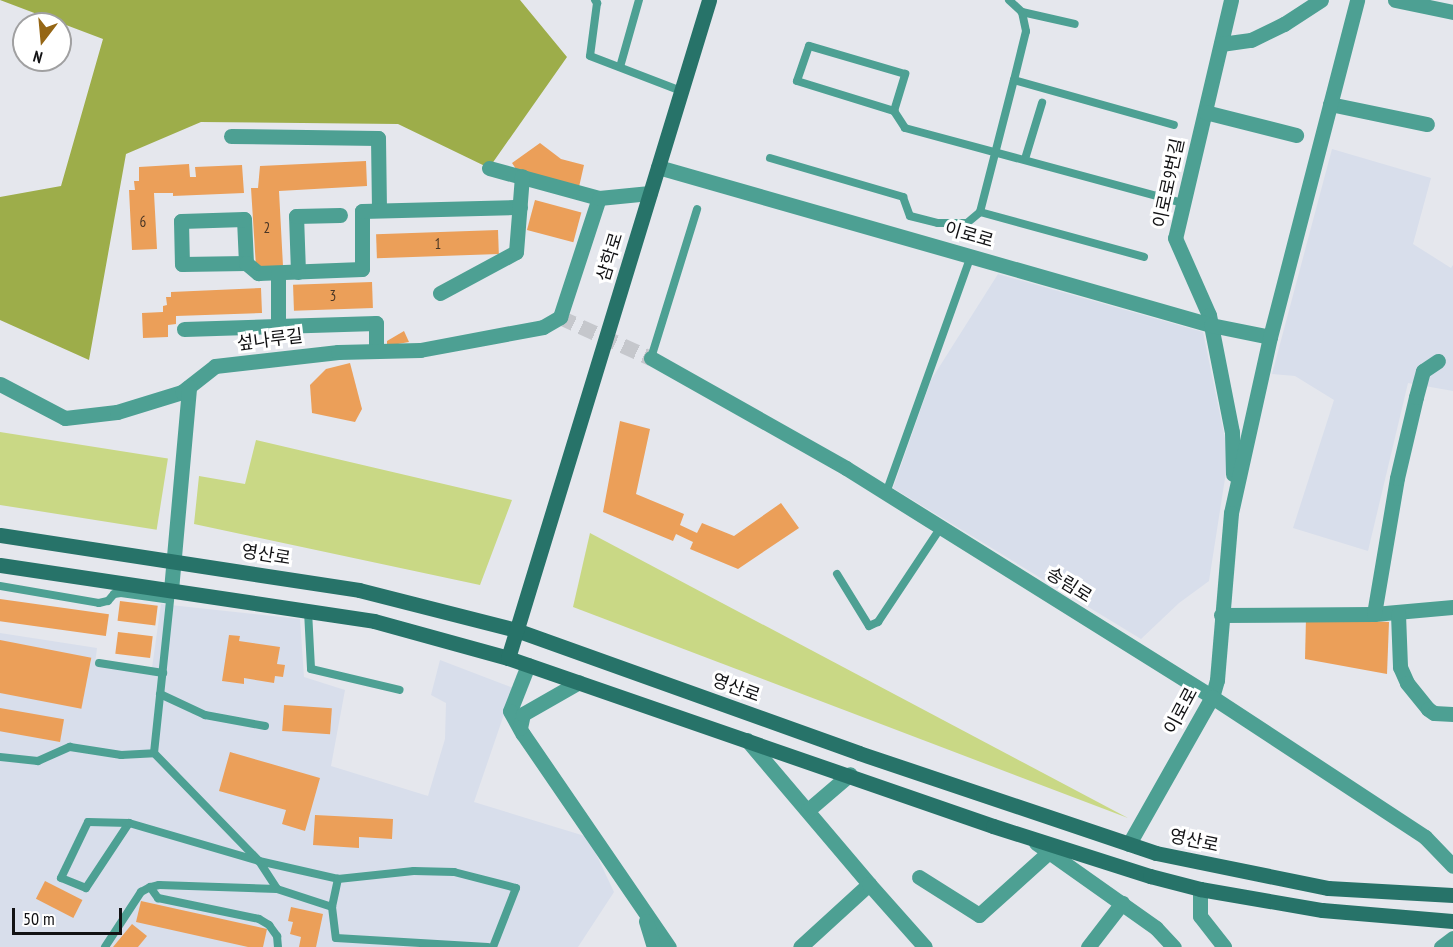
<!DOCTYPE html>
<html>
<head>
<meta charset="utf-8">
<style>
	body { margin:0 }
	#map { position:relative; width:1453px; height:947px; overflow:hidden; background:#e5e7ed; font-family:"PT Sans Narrow","Noto Sans KR",sans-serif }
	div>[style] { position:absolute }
	.built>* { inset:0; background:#d8deeb }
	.green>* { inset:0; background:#c9d885; transform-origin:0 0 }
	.forest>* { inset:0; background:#9dad4a }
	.building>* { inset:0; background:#eb9f59; transform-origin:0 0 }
	.street-tunnel>* { height:15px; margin-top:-7.5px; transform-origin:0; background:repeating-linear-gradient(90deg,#c5c7cc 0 15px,transparent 0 23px) }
	.lane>* { height:8px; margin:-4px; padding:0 4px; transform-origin:4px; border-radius:4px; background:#4da093 }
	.street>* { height:15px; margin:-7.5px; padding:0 7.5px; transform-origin:7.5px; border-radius:7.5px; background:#4da093 }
	.secondary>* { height:15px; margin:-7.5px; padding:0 7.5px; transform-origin:7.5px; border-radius:7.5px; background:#277369 }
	span { translate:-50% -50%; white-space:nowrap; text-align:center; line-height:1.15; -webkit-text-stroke:6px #fff; paint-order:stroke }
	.number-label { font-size:15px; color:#483525 }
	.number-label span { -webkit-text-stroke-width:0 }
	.street-label { font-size:18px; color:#121214 }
	.north { position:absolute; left:12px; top:12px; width:60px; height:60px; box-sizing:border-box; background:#fff; border:2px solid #a0a0a1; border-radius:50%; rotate:196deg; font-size:16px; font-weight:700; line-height:24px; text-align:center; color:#121214 }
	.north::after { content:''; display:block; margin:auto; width:21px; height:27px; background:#956615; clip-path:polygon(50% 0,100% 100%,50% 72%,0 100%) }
	.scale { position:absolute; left:12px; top:908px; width:110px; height:27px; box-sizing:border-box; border:3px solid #121214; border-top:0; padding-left:8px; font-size:18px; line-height:21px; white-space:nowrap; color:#121214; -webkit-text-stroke:4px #fff; paint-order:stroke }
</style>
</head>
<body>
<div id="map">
	<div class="built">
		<i style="clip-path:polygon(1332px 149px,1431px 178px,1413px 244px,1451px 268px,1453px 265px,1453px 391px,1408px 383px,1368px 551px,1293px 528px,1334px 400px,1295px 376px,1272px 374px)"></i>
		<i style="clip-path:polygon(998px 274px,1203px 332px,1227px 448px,1226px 472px,1209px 581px,1179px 603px,1141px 639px,893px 488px,931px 380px)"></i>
		<i style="clip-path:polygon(161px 604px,300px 619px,304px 677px,345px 690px,331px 766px,428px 796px,445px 739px,446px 703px,431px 695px,440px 660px,513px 688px,474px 802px,588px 837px,614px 892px,578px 947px,0 947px,0 633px,97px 648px,95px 664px,151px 675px)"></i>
	</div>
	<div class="green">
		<i style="left:0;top:432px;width:170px;height:72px;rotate:9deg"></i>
		<i style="clip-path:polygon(256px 440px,512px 500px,480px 585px,194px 524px,199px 476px,245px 484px)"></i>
		<i style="clip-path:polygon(590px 533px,1128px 818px,573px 607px)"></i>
	</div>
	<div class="forest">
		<i style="clip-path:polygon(0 0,520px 0,567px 57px,489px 168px,398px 124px,201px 122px,126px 154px,89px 360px,0 320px,0 197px,61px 186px,103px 39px)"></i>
	</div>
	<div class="building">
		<i style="clip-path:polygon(540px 143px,561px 159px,584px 165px,579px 187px,516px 169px,512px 163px)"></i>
		<i style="clip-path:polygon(366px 161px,367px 186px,279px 191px,283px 266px,256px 267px,251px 188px,258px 188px,260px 166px)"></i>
		<i style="clip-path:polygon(189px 164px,190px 177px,196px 177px,195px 167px,242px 165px,244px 193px,173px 196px,173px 193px,154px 193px,157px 249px,132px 250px,129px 190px,135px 190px,134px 181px,139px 181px,139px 167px)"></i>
		<i style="left:535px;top:200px;width:48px;height:31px;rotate:15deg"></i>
		<i style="left:498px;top:230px;width:24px;height:122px;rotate:88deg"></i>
		<i style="left:372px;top:282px;width:26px;height:79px;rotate:88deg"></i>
		<i style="clip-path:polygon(261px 288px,262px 313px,176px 316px,176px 324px,168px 325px,168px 337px,143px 338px,142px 313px,163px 312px,163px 306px,167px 305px,166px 297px,171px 297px,171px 292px)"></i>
		<i style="clip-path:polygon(404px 331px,409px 342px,387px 346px,387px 341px)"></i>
		<i style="clip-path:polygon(350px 363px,362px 409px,355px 422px,312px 413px,310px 385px,326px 369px)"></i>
		<i style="clip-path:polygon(620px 421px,650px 429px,636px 494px,684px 514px,680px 525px,697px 533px,702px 523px,734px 536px,781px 503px,799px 528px,738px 569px,690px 549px,693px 542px,676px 534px,673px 541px,603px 512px)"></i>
		<i style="left:0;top:599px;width:110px;height:22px;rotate:8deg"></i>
		<i style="left:120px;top:601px;width:38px;height:20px;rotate:7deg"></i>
		<i style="clip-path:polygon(1306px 618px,1389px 622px,1387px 674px,1305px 659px)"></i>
		<i style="left:118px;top:632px;width:35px;height:22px;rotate:7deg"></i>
		<i style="clip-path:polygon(229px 635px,240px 636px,239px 641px,280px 647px,277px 664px,285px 665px,283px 677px,275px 676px,274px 683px,244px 678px,244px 684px,222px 681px)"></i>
		<i style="left:0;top:640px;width:93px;height:52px;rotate:11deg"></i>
		<i style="left:284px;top:705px;width:48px;height:26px;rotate:4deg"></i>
		<i style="left:0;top:708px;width:65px;height:23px;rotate:10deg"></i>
		<i style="clip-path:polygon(230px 752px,320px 778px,305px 831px,282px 824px,286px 810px,219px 791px)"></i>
		<i style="clip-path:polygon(315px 815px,393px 819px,392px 839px,359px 837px,359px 848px,313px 845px)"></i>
		<i style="left:45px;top:881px;width:42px;height:20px;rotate:27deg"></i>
		<i style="clip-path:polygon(141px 901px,267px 929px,263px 947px,248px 947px,136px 922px)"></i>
		<i style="clip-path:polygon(291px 907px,323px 914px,316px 947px,299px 947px,301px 937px,290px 934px,293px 922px,288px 921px)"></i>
		<i style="clip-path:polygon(132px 924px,147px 936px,138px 947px,113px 947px)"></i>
	</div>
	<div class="street-tunnel">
		<i style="left:560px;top:317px;width:100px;rotate:24.3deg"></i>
	</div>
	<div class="lane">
		<i style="left:595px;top:0;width:4px;rotate:56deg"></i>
		<i style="left:597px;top:3px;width:53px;rotate:97.5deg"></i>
		<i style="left:590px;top:56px;width:97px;rotate:21deg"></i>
		<i style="left:1009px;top:0;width:18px;rotate:43deg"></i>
		<i style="left:1022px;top:12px;width:54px;rotate:12.8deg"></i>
		<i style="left:620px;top:67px;width:70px;rotate:-74.2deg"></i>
		<i style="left:1014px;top:80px;width:166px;rotate:15.7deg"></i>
		<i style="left:894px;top:111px;width:39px;rotate:-73deg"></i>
		<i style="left:905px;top:74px;width:100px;rotate:-163.7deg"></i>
		<i style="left:809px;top:46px;width:37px;rotate:109deg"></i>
		<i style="left:797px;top:81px;width:102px;rotate:17.2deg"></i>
		<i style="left:894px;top:111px;width:20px;rotate:57deg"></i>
		<i style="left:905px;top:128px;width:288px;rotate:15.1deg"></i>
		<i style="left:770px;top:158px;width:139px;rotate:16.3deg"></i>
		<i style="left:903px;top:197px;width:20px;rotate:70deg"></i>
		<i style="left:910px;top:216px;width:29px;rotate:14deg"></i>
		<i style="left:938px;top:223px;width:29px"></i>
		<i style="left:967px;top:223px;width:17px;rotate:-40deg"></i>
		<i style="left:980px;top:212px;width:136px;rotate:-75.6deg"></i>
		<i style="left:1014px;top:80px;width:50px;rotate:-76.2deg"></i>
		<i style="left:1026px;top:31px;width:19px;rotate:-102deg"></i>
		<i style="left:1025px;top:159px;width:59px;rotate:-73.1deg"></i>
		<i style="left:980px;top:212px;width:170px;rotate:15.3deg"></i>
		<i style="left:651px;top:358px;width:156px;rotate:-72.8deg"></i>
		<i style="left:886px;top:493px;width:252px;rotate:-70.3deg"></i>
		<i style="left:837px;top:574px;width:61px;rotate:58.4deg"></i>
		<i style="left:869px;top:626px;width:10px;rotate:-24deg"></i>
		<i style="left:878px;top:622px;width:114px;rotate:-56.4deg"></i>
		<i style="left:0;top:586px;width:100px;rotate:9.7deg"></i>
		<i style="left:99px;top:603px;width:9px;rotate:-13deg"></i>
		<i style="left:108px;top:601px;width:9px;rotate:-49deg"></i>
		<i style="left:114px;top:594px;width:7px;rotate:-8deg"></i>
		<i style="left:121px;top:593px;width:49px;rotate:8.1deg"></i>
		<i style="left:308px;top:611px;width:58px;rotate:87deg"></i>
		<i style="left:311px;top:669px;width:91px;rotate:13.3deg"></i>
		<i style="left:99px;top:663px;width:65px;rotate:8.9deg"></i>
		<i style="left:160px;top:694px;width:50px;rotate:25deg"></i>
		<i style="left:205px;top:715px;width:61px;rotate:10.4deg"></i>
		<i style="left:154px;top:753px;width:151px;rotate:45.8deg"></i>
		<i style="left:259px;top:861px;width:33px;rotate:57deg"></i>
		<i style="left:277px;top:889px;width:58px;rotate:18.1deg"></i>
		<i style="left:332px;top:907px;width:31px;rotate:83deg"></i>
		<i style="left:336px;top:938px;width:152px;rotate:3.4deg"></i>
		<i style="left:0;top:757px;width:38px;rotate:6deg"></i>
		<i style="left:38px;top:761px;width:35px;rotate:-24deg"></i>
		<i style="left:70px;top:747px;width:52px;rotate:8.9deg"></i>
		<i style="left:121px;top:755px;width:33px;rotate:-3deg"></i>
		<i style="left:154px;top:753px;width:164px;rotate:-84deg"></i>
		<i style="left:129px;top:823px;width:78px;rotate:123.5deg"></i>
		<i style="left:86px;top:888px;width:27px;rotate:-158deg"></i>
		<i style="left:61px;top:878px;width:62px;rotate:-64.3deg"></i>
		<i style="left:88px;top:822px;width:41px;rotate:1.4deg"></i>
		<i style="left:129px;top:823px;width:135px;rotate:16.3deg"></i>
		<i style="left:259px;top:861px;width:81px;rotate:12.8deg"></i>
		<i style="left:277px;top:889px;width:118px;rotate:-178.1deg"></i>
		<i style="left:159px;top:885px;width:9px;rotate:167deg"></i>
		<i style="left:150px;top:887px;width:14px;rotate:54deg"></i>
		<i style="left:158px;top:898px;width:103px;rotate:11.7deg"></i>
		<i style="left:259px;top:919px;width:12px;rotate:31deg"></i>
		<i style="left:269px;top:925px;width:14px;rotate:54deg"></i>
		<i style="left:277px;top:936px;width:11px;rotate:85deg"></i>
		<i style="left:332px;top:907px;width:29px;rotate:-78deg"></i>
		<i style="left:338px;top:879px;width:76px;rotate:-6deg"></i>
		<i style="left:414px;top:871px;width:40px;rotate:1.4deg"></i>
		<i style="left:454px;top:872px;width:64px;rotate:14.5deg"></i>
		<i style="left:516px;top:888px;width:63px;rotate:111.3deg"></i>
		<i style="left:105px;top:947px;width:66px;rotate:-56.8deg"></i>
		<i style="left:141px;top:892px;width:10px;rotate:-29deg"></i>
	</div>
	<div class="street">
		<i style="left:1231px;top:0;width:244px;rotate:103.2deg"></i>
		<i style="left:1175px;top:238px;width:84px;rotate:66.2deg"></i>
		<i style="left:1209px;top:315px;width:119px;rotate:78.9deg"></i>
		<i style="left:1232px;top:432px;width:42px;rotate:88.6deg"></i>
		<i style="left:1395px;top:0;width:59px;rotate:11.7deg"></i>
		<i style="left:1221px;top:44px;width:30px;rotate:-8deg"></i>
		<i style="left:1251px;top:40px;width:37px;rotate:-26deg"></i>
		<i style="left:1284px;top:24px;width:44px;rotate:-33deg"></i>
		<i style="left:1330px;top:104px;width:99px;rotate:11.7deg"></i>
		<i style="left:1205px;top:112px;width:94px;rotate:14.2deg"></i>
		<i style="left:231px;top:136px;width:147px;rotate:0.8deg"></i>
		<i style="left:378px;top:138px;width:72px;rotate:89.2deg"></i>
		<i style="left:658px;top:167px;width:575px;rotate:15.95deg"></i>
		<i style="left:1211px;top:325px;width:60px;rotate:11.5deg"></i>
		<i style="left:1270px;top:337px;width:180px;rotate:102.5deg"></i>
		<i style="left:1231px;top:513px;width:168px;rotate:94.8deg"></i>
		<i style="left:1217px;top:680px;width:18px;rotate:106deg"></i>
		<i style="left:1212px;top:697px;width:169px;rotate:119.5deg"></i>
		<i style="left:489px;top:168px;width:114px;rotate:15.3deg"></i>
		<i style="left:246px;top:263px;width:44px;rotate:-92.6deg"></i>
		<i style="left:244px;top:219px;width:63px;rotate:178.2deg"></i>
		<i style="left:181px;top:221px;width:43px;rotate:88.7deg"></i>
		<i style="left:182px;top:264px;width:64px;rotate:-0.9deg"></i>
		<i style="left:246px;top:263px;width:16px;rotate:40deg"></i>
		<i style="left:258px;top:273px;width:104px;rotate:-2.2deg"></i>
		<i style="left:362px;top:269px;width:58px;rotate:-90deg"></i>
		<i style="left:362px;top:211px;width:158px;rotate:-1.5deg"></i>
		<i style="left:298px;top:272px;width:56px;rotate:-92deg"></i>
		<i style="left:296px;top:216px;width:44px;rotate:-1.3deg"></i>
		<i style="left:440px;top:293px;width:86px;rotate:-28.3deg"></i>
		<i style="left:516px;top:252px;width:76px;rotate:-85.5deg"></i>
		<i style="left:278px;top:326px;width:98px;rotate:-1.8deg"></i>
		<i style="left:376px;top:323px;width:28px;rotate:90deg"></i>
		<i style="left:184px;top:329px;width:94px;rotate:-1.8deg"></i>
		<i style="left:278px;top:326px;width:53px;rotate:-90deg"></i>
		<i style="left:1270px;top:337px;width:348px;rotate:-75.5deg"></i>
		<i style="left:651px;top:358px;width:224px;rotate:29.4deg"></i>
		<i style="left:846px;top:468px;width:432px;rotate:32deg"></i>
		<i style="left:1212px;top:697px;width:255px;rotate:33.3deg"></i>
		<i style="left:1425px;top:837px;width:40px;rotate:46deg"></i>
		<i style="left:0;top:384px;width:73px;rotate:27.6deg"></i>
		<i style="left:65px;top:418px;width:52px;rotate:-6.6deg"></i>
		<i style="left:117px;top:412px;width:68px;rotate:-17.1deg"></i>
		<i style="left:182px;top:392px;width:42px;rotate:-38.2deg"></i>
		<i style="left:215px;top:366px;width:124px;rotate:-6.5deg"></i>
		<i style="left:338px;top:352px;width:82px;rotate:-1.4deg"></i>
		<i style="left:420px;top:350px;width:125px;rotate:-10.6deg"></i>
		<i style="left:543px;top:327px;width:20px;rotate:-30deg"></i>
		<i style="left:560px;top:317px;width:125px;rotate:-71.9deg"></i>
		<i style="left:599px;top:198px;width:51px;rotate:-5.6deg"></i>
		<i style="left:171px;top:590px;width:204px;rotate:-84.9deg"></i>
		<i style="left:1374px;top:614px;width:79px;rotate:-5.1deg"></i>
		<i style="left:1398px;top:614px;width:53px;rotate:87.8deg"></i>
		<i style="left:1400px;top:667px;width:17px;rotate:66deg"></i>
		<i style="left:1407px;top:683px;width:33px;rotate:51deg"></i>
		<i style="left:1428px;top:709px;width:7px;rotate:34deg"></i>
		<i style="left:1434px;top:713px;width:19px;rotate:3deg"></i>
		<i style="left:1221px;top:615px;width:153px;rotate:-0.4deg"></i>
		<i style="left:1374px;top:614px;width:138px;rotate:-80.4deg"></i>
		<i style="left:1397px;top:478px;width:83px;rotate:-76.8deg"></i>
		<i style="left:1416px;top:397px;width:27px;rotate:-75deg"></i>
		<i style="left:1423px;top:371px;width:18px;rotate:-34deg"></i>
		<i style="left:528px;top:665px;width:49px;rotate:111.4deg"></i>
		<i style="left:510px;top:711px;width:26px;rotate:61deg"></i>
		<i style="left:523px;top:734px;width:258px;rotate:55.6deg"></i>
		<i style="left:520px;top:728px;width:14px;rotate:-78deg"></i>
		<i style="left:523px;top:714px;width:64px;rotate:-29.7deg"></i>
		<i style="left:747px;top:740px;width:189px;rotate:49.7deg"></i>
		<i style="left:869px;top:884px;width:93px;rotate:137.6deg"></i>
		<i style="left:808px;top:810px;width:55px;rotate:-40.6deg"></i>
		<i style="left:1036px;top:843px;width:147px;rotate:35.3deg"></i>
		<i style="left:1156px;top:928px;width:26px;rotate:47deg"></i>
		<i style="left:919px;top:877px;width:71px;rotate:32.3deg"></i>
		<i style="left:979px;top:915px;width:96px;rotate:-42deg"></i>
		<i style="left:869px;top:884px;width:84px;rotate:48.4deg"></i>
		<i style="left:1200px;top:889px;width:27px;rotate:90deg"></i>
		<i style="left:1200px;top:916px;width:39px;rotate:52deg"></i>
		<i style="left:646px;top:921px;width:27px;rotate:73deg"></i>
		<i style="left:1088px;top:947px;width:56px;rotate:-52.3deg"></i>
		<i style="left:1441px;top:947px;width:15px;rotate:-37deg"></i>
	</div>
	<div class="secondary">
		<i style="left:0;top:535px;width:363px;rotate:8.7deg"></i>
		<i style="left:359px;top:590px;width:162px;rotate:14.3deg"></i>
		<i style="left:516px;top:630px;width:364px;rotate:19.7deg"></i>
		<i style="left:859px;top:753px;width:313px;rotate:18.6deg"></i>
		<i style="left:1156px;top:853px;width:176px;rotate:11.5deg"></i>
		<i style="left:1328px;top:888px;width:125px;rotate:3.2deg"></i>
		<i style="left:0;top:565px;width:378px;rotate:8.5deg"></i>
		<i style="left:374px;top:621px;width:139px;rotate:15.4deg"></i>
		<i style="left:508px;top:658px;width:513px;rotate:19.11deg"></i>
		<i style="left:993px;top:826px;width:165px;rotate:17.7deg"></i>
		<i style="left:1150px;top:876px;width:52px;rotate:14.6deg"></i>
		<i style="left:1200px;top:889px;width:124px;rotate:9.8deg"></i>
		<i style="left:1322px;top:910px;width:131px;rotate:4.8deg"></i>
		<i style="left:508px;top:658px;width:688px;rotate:-73.01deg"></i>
	</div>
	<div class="number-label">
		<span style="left:143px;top:222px">6</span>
		<span style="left:267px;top:228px">2</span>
		<span style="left:438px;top:244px">1</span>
		<span style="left:333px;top:296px">3</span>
	</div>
	<div class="street-label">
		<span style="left:1169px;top:183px;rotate:-78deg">이로로9번길</span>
		<span style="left:969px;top:235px;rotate:16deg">이로로</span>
		<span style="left:610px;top:257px;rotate:-73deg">삼학로</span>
		<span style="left:270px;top:340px;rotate:-7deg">섶나루길</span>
		<span style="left:266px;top:555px;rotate:9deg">영산로</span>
		<span style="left:1069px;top:585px;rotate:32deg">송림로</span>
		<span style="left:736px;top:688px;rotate:20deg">영산로</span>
		<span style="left:1181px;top:711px;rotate:-62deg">이로로</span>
		<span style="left:1194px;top:841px;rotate:12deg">영산로</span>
	</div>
	<div class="north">N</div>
	<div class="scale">50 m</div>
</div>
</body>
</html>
